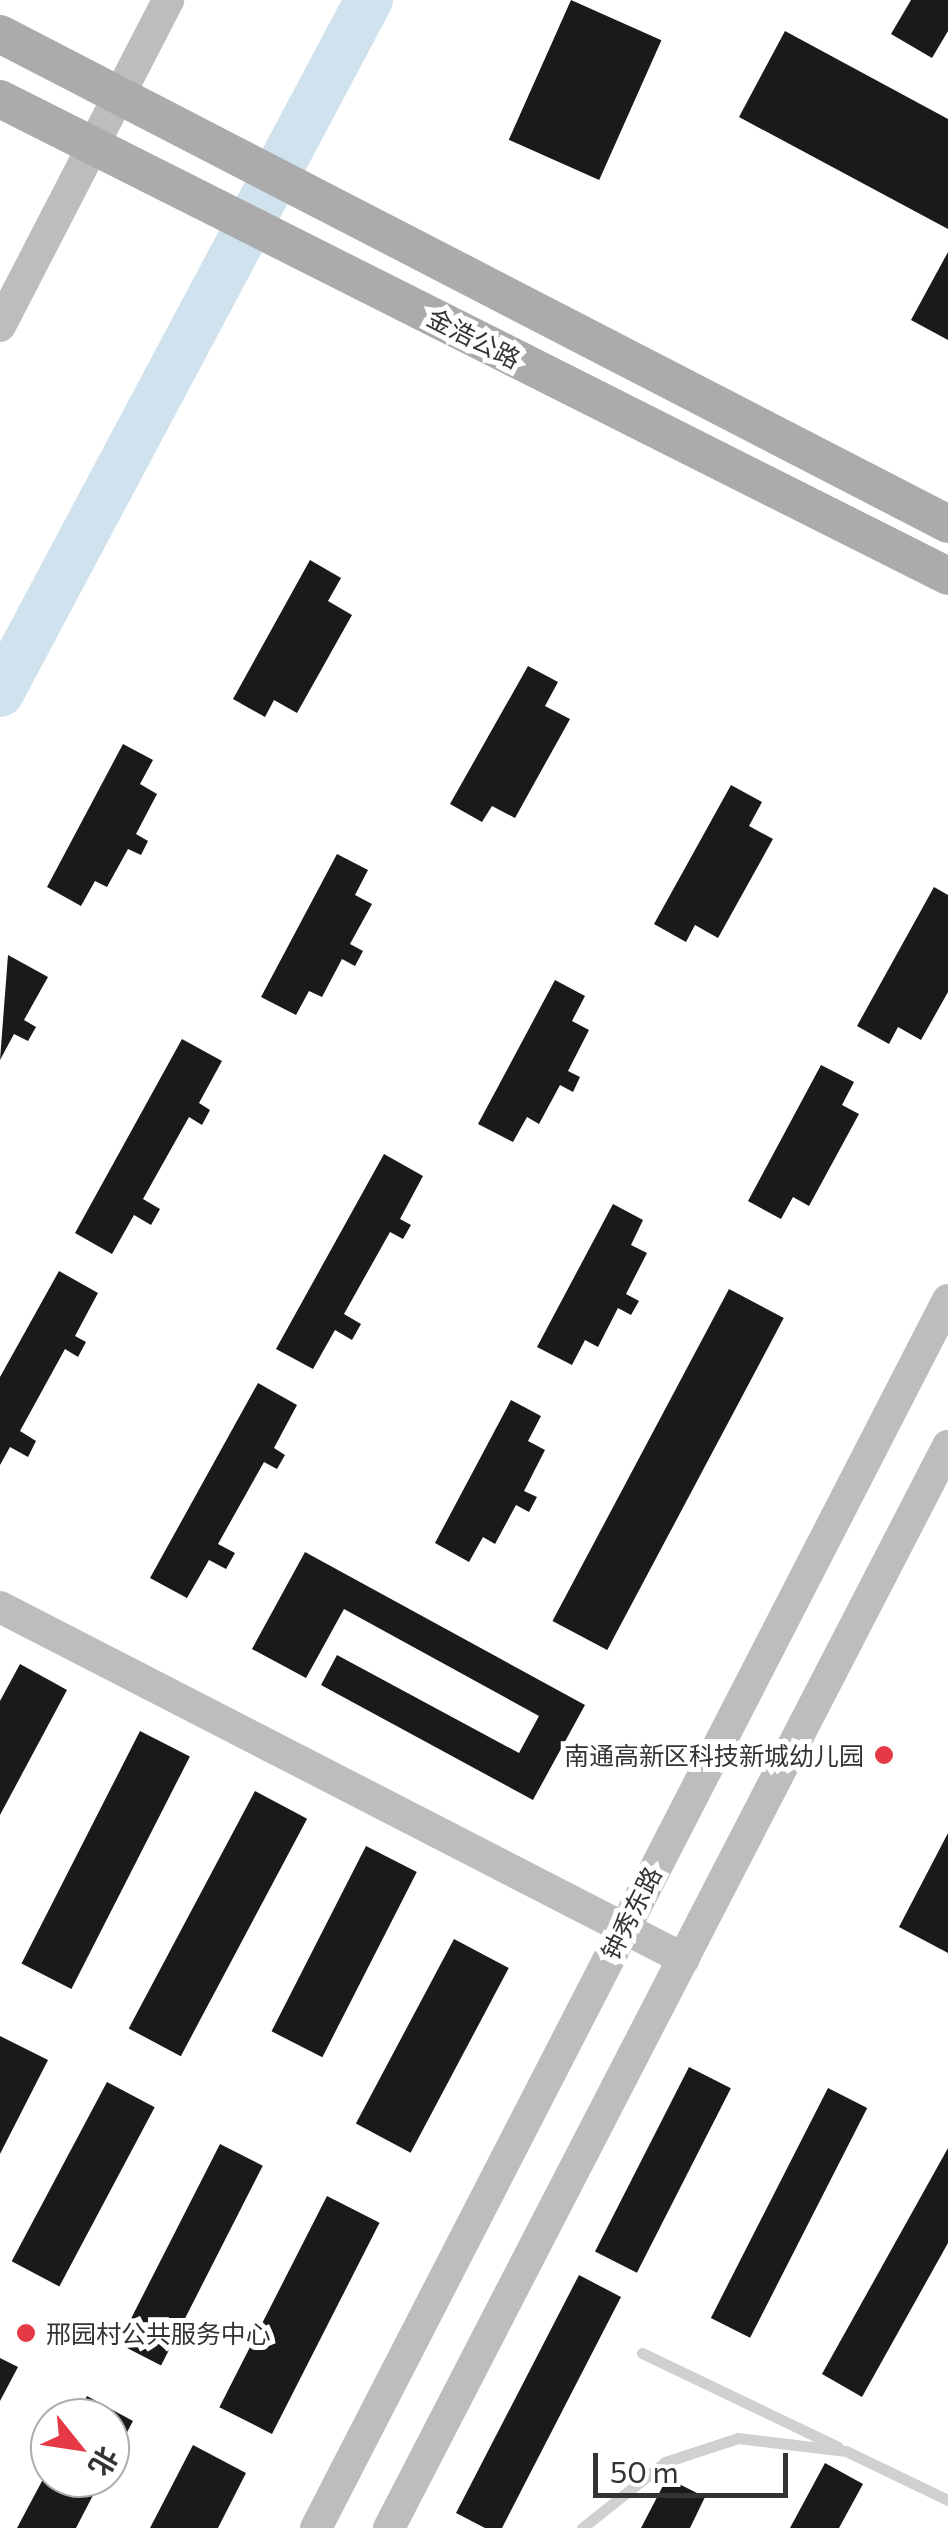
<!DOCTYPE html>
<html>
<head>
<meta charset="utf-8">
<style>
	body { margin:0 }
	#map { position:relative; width:948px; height:2528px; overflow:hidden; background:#fff; font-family:Commissioner,"Noto Sans SC",sans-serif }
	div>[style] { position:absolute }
	.river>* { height:48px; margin:-24px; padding:0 24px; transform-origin:24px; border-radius:24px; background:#cfe2ee }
	.building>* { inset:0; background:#1a1a1a; transform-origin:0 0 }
	.lane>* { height:11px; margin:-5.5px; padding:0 5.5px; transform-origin:5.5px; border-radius:5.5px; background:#d0d0d0 }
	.secondary>* { height:32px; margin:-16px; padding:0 16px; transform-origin:16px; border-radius:16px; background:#bdbdbd }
	.primary>* { height:38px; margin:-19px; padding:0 19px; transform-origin:19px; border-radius:19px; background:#ababab }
	.dots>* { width:28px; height:28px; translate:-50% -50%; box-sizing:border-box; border:5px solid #fff; border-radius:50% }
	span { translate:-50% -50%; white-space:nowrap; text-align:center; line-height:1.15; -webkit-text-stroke:10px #fff; paint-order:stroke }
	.street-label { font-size:25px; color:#333 }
	.poi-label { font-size:25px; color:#333 }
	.right { translate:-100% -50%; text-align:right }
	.left { translate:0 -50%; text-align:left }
	.north { position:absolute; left:30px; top:2398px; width:100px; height:100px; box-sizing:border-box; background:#fff; border:2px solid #adadad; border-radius:50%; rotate:120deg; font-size:28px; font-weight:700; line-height:40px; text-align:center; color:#333 }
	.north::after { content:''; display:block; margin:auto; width:35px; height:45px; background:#e63946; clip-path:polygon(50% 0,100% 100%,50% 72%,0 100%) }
	.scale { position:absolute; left:593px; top:2453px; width:195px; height:45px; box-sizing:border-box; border:5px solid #333; border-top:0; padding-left:12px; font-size:30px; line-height:35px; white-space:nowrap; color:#333; -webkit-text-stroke:8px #fff; paint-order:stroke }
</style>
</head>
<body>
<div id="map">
	<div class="river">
		<i style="left:0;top:693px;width:785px;rotate:-61.97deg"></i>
	</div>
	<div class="building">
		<i style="left:571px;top:0;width:99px;height:153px;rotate:24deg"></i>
		<i style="clip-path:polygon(911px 0,948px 0,948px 31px,932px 58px,891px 34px)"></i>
		<i style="clip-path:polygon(785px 31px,948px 119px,948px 229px,739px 117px)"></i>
		<i style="clip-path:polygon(948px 252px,948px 340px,911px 320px)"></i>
		<i style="clip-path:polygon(310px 560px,341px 578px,328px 601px,352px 615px,297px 713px,274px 700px,265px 717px,233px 699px)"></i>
		<i style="clip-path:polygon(528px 666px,558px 682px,545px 706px,570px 719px,515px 818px,492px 806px,482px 822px,450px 804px)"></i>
		<i style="clip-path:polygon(123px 744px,153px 760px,140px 784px,157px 794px,136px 834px,148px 841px,141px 855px,128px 849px,107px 887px,95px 881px,81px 906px,47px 887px)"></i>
		<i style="clip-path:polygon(731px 785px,762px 802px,749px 826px,773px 839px,718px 938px,695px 925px,686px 942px,654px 924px)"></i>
		<i style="clip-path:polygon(337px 854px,368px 870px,355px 895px,372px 904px,350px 944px,363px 951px,355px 966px,342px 959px,322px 997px,309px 991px,296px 1015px,261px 997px)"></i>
		<i style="clip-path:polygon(934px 887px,948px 895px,948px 992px,921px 1040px,898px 1027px,889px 1044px,857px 1026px)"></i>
		<i style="clip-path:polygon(8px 955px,48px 977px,24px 1020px,36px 1027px,28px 1041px,14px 1034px,0 1060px)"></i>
		<i style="clip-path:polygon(555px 980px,585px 996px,572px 1021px,589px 1030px,568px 1071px,580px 1077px,573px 1092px,560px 1085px,539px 1124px,527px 1117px,513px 1142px,478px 1124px)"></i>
		<i style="clip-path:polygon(182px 1039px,222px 1061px,199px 1103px,210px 1110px,202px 1125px,189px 1117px,143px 1199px,160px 1209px,151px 1225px,134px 1215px,112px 1254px,75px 1233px)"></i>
		<i style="clip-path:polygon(821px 1065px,854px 1082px,842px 1105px,859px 1114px,809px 1206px,793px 1197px,781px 1219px,748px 1201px)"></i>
		<i style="clip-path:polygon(384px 1154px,423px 1176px,400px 1219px,411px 1225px,403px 1239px,390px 1232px,344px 1314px,361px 1324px,352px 1340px,335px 1330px,313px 1369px,276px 1349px)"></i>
		<i style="clip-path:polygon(613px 1204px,643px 1220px,631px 1245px,647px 1253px,626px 1294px,639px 1301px,631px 1315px,618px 1308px,598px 1347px,585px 1340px,572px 1365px,537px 1347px)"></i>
		<i style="clip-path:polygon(59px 1271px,98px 1293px,75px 1336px,86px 1342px,78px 1357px,65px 1349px,20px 1431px,36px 1441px,28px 1457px,10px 1447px,0 1465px,0 1377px)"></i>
		<i style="left:729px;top:1289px;width:62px;height:376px;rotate:28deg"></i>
		<i style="clip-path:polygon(258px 1383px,297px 1405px,274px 1448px,285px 1455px,277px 1469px,264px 1462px,218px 1544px,235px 1553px,226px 1569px,209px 1560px,187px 1598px,150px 1578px)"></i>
		<i style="clip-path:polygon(511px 1400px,541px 1416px,528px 1441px,545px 1450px,524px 1491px,537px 1497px,529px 1512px,516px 1505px,495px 1544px,483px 1537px,469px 1562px,435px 1543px)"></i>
		<i style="clip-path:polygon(305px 1552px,585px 1705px,533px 1800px,321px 1685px,337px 1655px,519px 1753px,539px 1716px,344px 1609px,306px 1678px,252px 1649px)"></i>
		<i style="clip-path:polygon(20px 1664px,67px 1690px,0 1815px,0 1701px)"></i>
		<i style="left:140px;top:1731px;width:56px;height:261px;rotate:27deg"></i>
		<i style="left:255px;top:1791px;width:59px;height:269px;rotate:28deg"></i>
		<i style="clip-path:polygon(948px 1833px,948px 1953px,899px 1927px)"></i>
		<i style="left:366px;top:1846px;width:57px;height:208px;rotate:27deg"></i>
		<i style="left:454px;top:1939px;width:62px;height:209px;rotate:28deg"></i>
		<i style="clip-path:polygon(0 2036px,48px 2060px,0 2154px)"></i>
		<i style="left:689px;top:2067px;width:47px;height:207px;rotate:27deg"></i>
		<i style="left:107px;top:2082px;width:54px;height:203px;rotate:28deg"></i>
		<i style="left:828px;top:2088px;width:44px;height:258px;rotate:27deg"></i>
		<i style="left:220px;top:2144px;width:48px;height:224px;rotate:27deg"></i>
		<i style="clip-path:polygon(948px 2148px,948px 2243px,862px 2397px,822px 2374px)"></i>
		<i style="left:327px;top:2196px;width:59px;height:237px;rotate:27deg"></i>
		<i style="clip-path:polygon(579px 2275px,621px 2297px,502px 2528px,485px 2528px,456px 2513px)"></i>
		<i style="clip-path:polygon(0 2358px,18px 2367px,0 2401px)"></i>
		<i style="clip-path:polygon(87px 2396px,133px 2421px,110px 2464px,110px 2418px,75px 2418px)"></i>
		<i style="clip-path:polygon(193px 2445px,246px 2473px,218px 2528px,150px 2528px)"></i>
		<i style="clip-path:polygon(825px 2463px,863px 2484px,839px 2528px,790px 2528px)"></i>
		<i style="clip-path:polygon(50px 2466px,50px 2478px,102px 2478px,76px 2528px,17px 2528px)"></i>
		<i style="clip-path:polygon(667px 2478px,705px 2497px,690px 2528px,641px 2528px)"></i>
	</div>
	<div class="lane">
		<i style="left:642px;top:2353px;width:217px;rotate:25.6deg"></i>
		<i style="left:582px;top:2528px;width:106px;rotate:-38.5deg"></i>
		<i style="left:665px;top:2462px;width:77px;rotate:-18.2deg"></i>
		<i style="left:738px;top:2438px;width:109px;rotate:6.9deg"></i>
		<i style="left:846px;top:2451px;width:113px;rotate:25.7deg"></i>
	</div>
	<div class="secondary">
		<i style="left:0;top:326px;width:367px;rotate:-62.7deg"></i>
		<i style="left:0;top:1607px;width:769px;rotate:27.23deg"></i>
		<i style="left:316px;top:2528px;width:1381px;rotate:-62.77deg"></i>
		<i style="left:389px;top:2528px;width:1218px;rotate:-62.68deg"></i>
	</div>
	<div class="primary">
		<i style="left:0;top:34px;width:1067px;rotate:27.33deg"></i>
		<i style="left:0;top:99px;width:1061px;rotate:26.71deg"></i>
	</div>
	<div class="dots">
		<i style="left:884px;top:1755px;background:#e63946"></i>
		<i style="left:26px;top:2333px;background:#e63946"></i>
	</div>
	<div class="street-label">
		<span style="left:474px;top:338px;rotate:27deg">金浩公路</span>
		<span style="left:631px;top:1913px;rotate:-63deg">钟秀东路</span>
	</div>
	<div class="poi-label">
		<span class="right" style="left:864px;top:1755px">南通高新区科技新城幼儿园</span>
		<span class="left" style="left:46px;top:2333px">邢园村公共服务中心</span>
	</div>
	<div class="north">北</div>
	<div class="scale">50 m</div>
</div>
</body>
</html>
